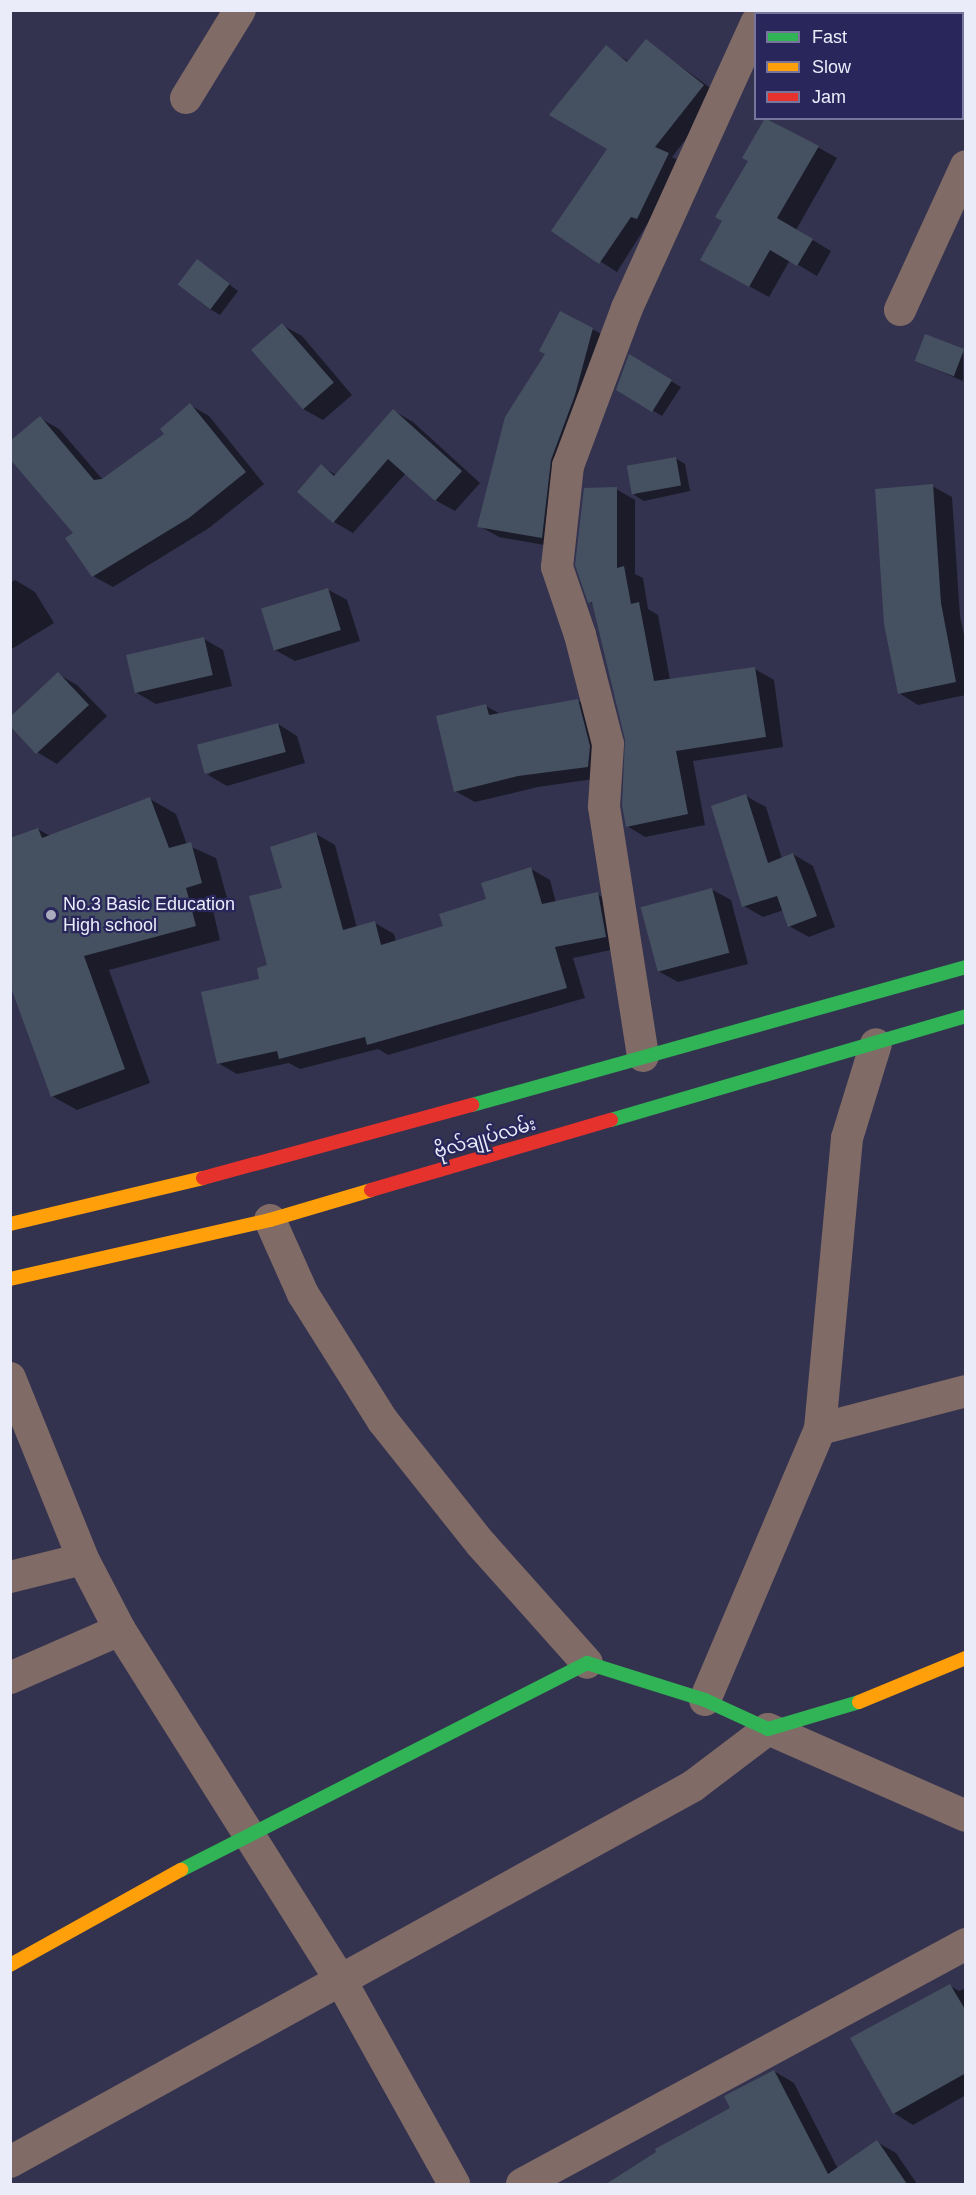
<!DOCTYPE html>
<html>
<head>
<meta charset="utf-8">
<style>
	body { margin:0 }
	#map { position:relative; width:976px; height:2195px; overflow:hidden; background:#34334f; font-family:Helvetica,"Noto Sans Myanmar",sans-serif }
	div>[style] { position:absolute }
	.shadow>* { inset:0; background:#0007 }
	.building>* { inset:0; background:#455161; transform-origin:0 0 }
	.street>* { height:32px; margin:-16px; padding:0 16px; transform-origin:16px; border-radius:16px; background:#806b67 }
	.fast>* { height:14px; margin:-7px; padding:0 7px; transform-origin:7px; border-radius:7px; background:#30b455 }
	.slow>* { height:14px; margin:-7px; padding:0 7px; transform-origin:7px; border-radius:7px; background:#ff9f0a }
	.jam>* { height:14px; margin:-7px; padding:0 7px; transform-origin:7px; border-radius:7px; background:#e5322d }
	.dots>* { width:16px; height:16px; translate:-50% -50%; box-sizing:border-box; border:3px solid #29265c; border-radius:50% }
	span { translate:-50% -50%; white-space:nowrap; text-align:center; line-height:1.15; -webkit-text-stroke:4.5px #29265c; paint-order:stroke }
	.poi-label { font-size:18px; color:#ebecfa }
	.left { translate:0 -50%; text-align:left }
	.street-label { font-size:18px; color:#ebecfa }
	.frame { position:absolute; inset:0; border:12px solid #ebecfa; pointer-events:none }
	.legend { position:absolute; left:754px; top:12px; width:210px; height:108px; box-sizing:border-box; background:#29265c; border:2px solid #77759b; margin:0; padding:8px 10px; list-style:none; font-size:18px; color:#ebecfa }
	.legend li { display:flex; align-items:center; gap:12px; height:30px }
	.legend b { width:30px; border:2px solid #77759b }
</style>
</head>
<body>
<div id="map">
	<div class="shadow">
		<i style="clip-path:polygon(966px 30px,966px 44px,962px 42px)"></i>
		<i style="clip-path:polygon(646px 41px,720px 95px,672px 157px,685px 164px,617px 272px,553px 231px,609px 148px,606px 47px,629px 62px)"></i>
		<i style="clip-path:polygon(766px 118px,837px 158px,796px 230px,831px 251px,817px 276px,790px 260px,769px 297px,721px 271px,724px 221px,750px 161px,744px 158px)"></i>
		<i style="clip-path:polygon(207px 267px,238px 291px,220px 315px,210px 309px)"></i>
		<i style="clip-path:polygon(282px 325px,302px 336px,352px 395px,323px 420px,303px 409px,253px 350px)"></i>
		<i style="clip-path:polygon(592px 329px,612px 340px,561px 548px,499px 537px,479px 526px,547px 354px)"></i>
		<i style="clip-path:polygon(963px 351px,963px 381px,916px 361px)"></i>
		<i style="clip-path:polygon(630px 357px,681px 387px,662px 416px,618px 389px)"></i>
		<i style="clip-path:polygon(190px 405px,209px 416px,264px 484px,209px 528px,113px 587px,93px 576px,75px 533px,40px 418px,59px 429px,103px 480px,166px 434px)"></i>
		<i style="clip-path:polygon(394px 411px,413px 422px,480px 483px,455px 511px,435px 500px,406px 473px,353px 533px,334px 522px,321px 466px,336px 475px)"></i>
		<i style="clip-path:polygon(675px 458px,685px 464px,690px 491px,644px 501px,634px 495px)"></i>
		<i style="clip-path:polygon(932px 486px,952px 497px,960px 616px,966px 645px,966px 695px,918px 705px,899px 693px)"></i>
		<i style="clip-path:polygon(616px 489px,635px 500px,635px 574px,643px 578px,648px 609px,658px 615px,670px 680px,755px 669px,774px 680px,783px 747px,693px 761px,705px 825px,645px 837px,627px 826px,627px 739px,594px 604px,589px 602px)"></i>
		<i style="clip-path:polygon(15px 580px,35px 592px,54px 623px,10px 650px,10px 583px)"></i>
		<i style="clip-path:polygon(327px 589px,347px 600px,360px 641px,295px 661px,275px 650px)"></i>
		<i style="clip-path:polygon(204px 639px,223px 650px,232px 686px,156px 704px,137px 693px)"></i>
		<i style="clip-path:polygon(58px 674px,77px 685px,107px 716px,57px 764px,37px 752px)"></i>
		<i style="clip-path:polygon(578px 701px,597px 712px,608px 777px,538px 787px,475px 802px,455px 791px,486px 706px,502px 715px)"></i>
		<i style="clip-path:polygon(278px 724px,297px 736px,305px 763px,227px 786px,208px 775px)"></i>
		<i style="clip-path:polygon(746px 796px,766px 807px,782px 859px,793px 854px,813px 866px,835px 927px,809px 937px,789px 926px,784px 910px,763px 917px,744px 906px)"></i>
		<i style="clip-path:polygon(150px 799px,176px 814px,187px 845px,216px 858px,227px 898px,211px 902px,220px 940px,109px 970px,150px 1083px,77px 1110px,52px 1096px,38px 829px,50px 836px)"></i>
		<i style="clip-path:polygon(316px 834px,335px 845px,357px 928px,375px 923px,394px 934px,396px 942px,445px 927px,531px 869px,550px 880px,556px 903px,597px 894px,616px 905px,625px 947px,573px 958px,585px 998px,388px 1055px,378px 1049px,300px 1069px,289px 1063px,237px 1074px,218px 1063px,269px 967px,284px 889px)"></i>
		<i style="clip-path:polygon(711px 889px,731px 900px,748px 964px,678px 982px,658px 971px)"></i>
		<i style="clip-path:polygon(950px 1986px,959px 1991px,966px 1988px,966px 2095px,913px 2125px,894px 2113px)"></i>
		<i style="clip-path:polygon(774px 2071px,794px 2083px,838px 2169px,877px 2142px,896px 2153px,917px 2184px,611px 2184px,732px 2109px)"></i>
	</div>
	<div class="building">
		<i style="clip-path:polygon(646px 39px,704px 85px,655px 147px,669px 153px,637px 219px,631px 217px,599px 264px,551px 231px,607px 149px,549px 115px,606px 45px,627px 62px)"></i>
		<i style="clip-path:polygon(765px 118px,819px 146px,777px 218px,813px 239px,797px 266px,770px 250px,749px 287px,700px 260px,722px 221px,715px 217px,748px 161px,742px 158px)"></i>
		<i style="left:197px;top:259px;width:41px;height:32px;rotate:37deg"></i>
		<i style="clip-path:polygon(560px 311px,593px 328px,575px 395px,551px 460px,542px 538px,477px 527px,505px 417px,545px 354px,539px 351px)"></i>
		<i style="left:282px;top:323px;width:79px;height:41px;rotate:49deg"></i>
		<i style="left:925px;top:334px;width:42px;height:29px;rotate:21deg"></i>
		<i style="clip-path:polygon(629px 354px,672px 380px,652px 412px,616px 390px)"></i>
		<i style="clip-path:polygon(190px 403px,246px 472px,189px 518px,92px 577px,65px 538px,73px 533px,10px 459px,10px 441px,40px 416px,94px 480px,102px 479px,164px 434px,160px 429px)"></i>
		<i style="clip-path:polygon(393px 409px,462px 471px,435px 501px,388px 459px,333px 523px,297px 492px,321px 464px,334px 476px)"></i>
		<i style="left:676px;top:457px;width:29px;height:50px;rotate:80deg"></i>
		<i style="clip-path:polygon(933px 484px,941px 603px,956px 682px,898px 694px,884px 624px,875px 489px)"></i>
		<i style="clip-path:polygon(617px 487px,617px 568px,624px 566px,631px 604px,639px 602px,654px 681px,755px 667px,766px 737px,676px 751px,688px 814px,626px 827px,622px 805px,625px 740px,592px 602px,588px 603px,575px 565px,584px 488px)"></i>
		<i style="left:328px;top:588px;width:44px;height:70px;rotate:73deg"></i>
		<i style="left:204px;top:637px;width:39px;height:80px;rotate:77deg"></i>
		<i style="clip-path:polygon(58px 672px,89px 705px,36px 754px,10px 726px,10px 717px)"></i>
		<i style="clip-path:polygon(578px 699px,590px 746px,588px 767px,518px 776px,454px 792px,436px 716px,486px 704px,489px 715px)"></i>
		<i style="left:278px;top:723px;width:30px;height:84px;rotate:75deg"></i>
		<i style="clip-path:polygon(746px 794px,768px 863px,793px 853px,817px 916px,788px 927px,777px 896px,742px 907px,711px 806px)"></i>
		<i style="clip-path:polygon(150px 797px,169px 848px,191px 842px,202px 883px,186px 888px,196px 926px,84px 956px,125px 1069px,51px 1097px,10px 985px,10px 838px,38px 828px,42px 838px)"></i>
		<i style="clip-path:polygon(316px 832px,343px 930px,375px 921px,381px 945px,443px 926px,439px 914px,486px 899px,481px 883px,531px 867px,542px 904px,598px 892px,606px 937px,555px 947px,567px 988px,367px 1045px,365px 1037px,279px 1059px,277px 1051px,217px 1064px,201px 992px,259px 979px,257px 968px,267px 965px,249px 896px,282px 888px,270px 847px)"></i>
		<i style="left:712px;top:888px;width:67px;height:74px;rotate:75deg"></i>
		<i style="clip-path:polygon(950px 1984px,966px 2011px,966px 2073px,893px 2114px,850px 2038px)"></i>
		<i style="clip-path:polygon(774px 2070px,828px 2174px,877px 2140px,907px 2184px,606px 2184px,656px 2152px,655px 2149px,730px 2108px,724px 2096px)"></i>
	</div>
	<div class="street">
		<i style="left:843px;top:10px;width:6px;rotate:45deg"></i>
		<i style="left:962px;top:92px;width:4px;rotate:27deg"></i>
		<i style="left:186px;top:98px;width:103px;rotate:-58.5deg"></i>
		<i style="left:900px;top:310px;width:158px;rotate:-65.4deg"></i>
		<i style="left:643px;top:1056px;width:253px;rotate:-98.9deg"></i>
		<i style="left:604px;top:806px;width:62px;rotate:-86.3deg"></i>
		<i style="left:608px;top:744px;width:113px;rotate:-104.4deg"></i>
		<i style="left:580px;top:635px;width:72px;rotate:-108.7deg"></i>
		<i style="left:557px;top:567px;width:102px;rotate:-83.8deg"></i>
		<i style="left:568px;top:466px;width:169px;rotate:-69.5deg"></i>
		<i style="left:627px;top:308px;width:313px;rotate:-65.6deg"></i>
		<i style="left:270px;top:1220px;width:81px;rotate:66deg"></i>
		<i style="left:303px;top:1294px;width:150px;rotate:57.8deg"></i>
		<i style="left:383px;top:1421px;width:157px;rotate:51.5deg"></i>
		<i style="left:481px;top:1544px;width:159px;rotate:48.3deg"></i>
		<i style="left:10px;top:1378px;width:195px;rotate:68deg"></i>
		<i style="left:83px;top:1559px;width:80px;rotate:62.5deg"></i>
		<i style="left:120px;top:1630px;width:413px;rotate:57.8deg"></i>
		<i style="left:340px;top:1979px;width:235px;rotate:60.9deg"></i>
		<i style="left:820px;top:1429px;width:151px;rotate:-14.6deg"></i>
		<i style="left:10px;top:1577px;width:75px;rotate:-13.9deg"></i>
		<i style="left:10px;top:1678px;width:120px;rotate:-23.6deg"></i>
		<i style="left:705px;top:1700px;width:294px;rotate:-67deg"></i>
		<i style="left:820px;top:1429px;width:292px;rotate:-84.7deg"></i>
		<i style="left:847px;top:1138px;width:98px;rotate:-72.9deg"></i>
		<i style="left:10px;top:2162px;width:780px;rotate:-28.83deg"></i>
		<i style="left:693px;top:1786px;width:94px;rotate:-37.2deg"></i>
		<i style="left:768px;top:1729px;width:216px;rotate:23.7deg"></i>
		<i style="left:522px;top:2184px;width:505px;rotate:-28.39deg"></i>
	</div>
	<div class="fast">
		<i style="left:472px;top:1105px;width:513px;rotate:-15.61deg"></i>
		<i style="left:611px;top:1120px;width:370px;rotate:-16.3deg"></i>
		<i style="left:181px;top:1870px;width:456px;rotate:-27deg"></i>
		<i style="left:587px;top:1663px;width:124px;rotate:17.4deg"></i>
		<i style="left:705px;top:1700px;width:69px;rotate:24.7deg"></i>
		<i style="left:768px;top:1729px;width:95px;rotate:-16.5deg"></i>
	</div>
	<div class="slow">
		<i style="left:10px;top:1224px;width:198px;rotate:-13.4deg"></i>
		<i style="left:10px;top:1279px;width:267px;rotate:-12.8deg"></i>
		<i style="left:270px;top:1220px;width:105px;rotate:-16.5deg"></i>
		<i style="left:859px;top:1702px;width:116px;rotate:-22.4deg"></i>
		<i style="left:10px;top:1965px;width:196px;rotate:-29.1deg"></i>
	</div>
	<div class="jam">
		<i style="left:203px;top:1178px;width:279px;rotate:-15.2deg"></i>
		<i style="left:371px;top:1190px;width:250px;rotate:-16.3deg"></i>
	</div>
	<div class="dots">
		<i style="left:51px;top:915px;background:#ababbe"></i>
	</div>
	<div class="poi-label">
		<span class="left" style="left:63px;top:915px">No.3 Basic Education<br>High school</span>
	</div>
	<div class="street-label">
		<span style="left:485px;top:1138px;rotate:-16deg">ဗိုလ်ချုပ်လမ်း</span>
	</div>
	<div class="frame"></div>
	<ul class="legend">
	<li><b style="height:8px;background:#30b455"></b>Fast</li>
	<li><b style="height:8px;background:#ff9f0a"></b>Slow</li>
	<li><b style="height:8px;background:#e5322d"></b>Jam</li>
	</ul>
</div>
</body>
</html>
